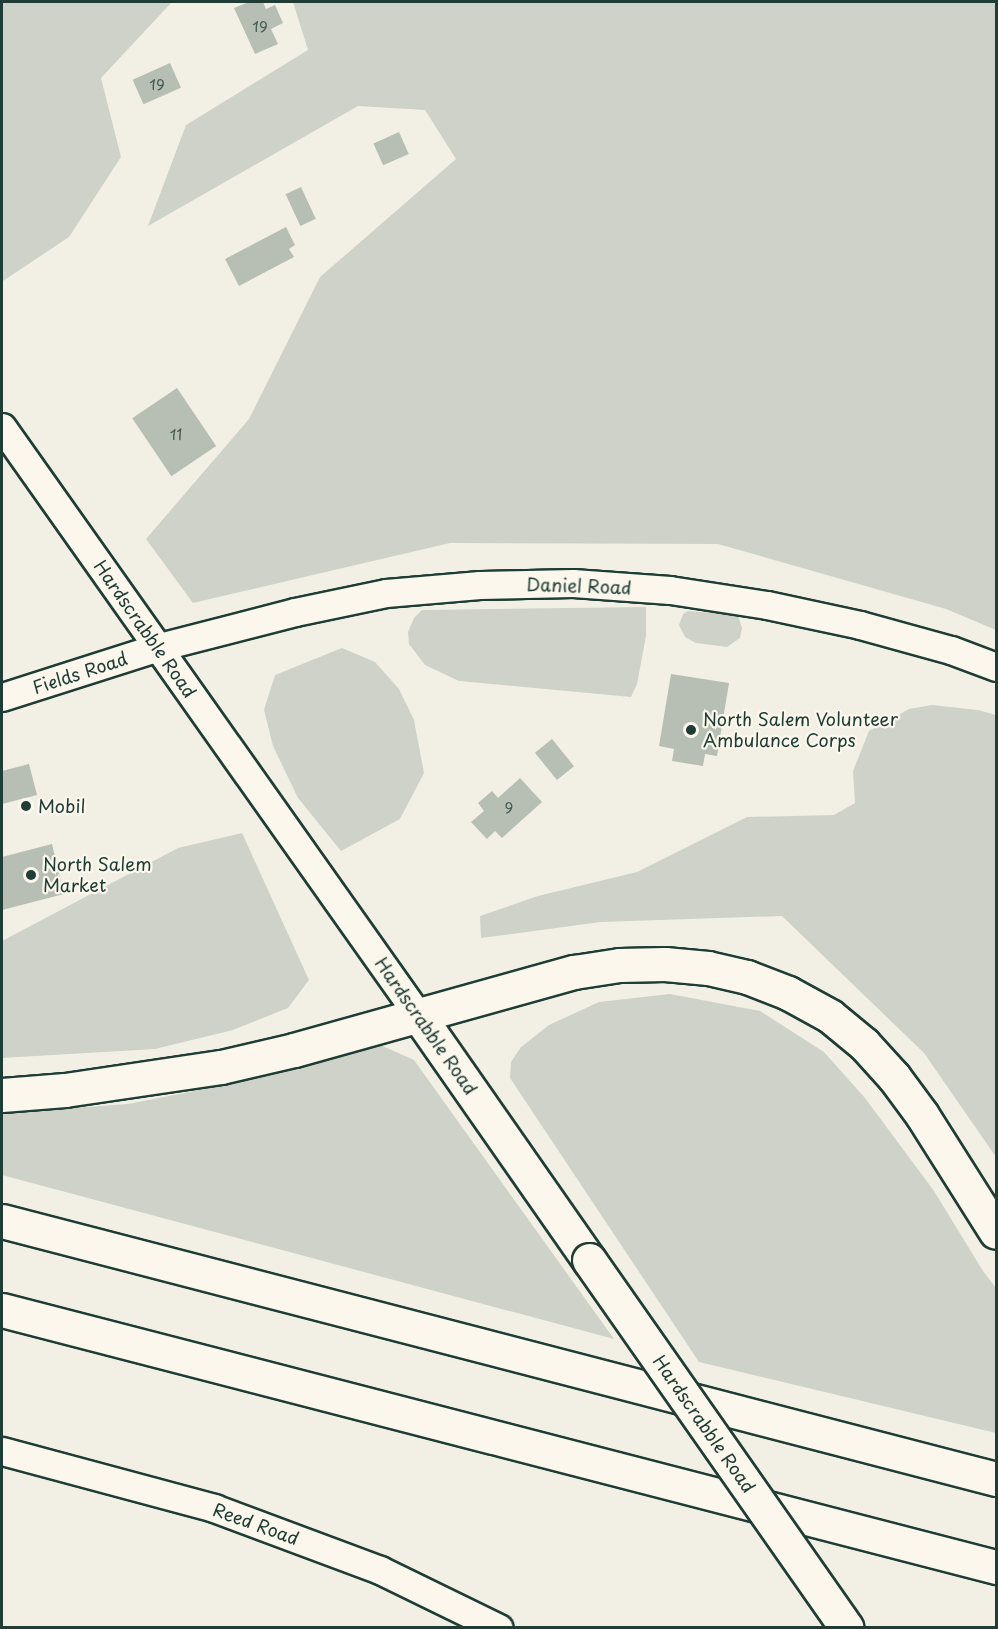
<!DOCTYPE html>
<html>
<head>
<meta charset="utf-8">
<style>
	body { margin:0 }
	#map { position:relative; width:998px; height:1629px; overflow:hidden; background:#f2f0e5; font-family:"Playpen Sans",sans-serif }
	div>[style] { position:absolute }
	.green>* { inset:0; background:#cfd2c8 }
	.building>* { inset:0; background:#b7beb3; transform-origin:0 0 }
	.roads { filter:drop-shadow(2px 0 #1f3d34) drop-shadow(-2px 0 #1f3d34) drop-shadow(0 2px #1f3d34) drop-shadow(0 -2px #1f3d34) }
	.minor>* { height:27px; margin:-13.5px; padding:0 13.5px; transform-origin:13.5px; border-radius:13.5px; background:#fbf7ec }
	.major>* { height:33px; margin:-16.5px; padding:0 16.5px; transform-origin:16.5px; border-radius:16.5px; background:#fbf7ec }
	.highway>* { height:33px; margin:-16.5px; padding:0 16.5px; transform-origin:16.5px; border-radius:16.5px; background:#fbf7ec }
	.bridges { filter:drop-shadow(2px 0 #1f3d34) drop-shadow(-2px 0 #1f3d34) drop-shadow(0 2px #1f3d34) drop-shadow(0 -2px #1f3d34) }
	.major-bridge>* { height:33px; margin:-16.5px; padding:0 16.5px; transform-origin:16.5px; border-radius:16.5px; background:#fbf7ec }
	.dots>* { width:16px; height:16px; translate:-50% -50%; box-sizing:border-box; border:3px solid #fbf7ec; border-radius:50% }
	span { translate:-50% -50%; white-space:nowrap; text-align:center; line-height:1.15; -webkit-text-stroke:4.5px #fbf7ec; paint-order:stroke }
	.number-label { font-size:15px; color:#455d54 }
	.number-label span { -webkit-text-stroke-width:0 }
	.street-label { font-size:18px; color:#1f3d34 }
	.poi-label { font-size:18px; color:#1f3d34 }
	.left { translate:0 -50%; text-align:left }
	.frame { position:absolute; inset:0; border:3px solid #1f3d34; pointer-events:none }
</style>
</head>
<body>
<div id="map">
	<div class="green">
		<i style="clip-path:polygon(2px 2px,172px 2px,101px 78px,121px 157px,69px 237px,3px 281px)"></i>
		<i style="clip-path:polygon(293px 2px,996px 2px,996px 630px,946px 609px,718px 544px,450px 543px,193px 603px,146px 539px,249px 419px,320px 277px,456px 159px,425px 110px,358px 106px,148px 226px,186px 125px,308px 50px)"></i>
		<i style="clip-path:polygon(646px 607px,646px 636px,637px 684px,631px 697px,459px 681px,425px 665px,409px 644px,408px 632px,414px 618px,422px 610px)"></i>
		<i style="clip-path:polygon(688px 611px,738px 615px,742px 628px,740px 638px,727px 647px,696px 643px,685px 637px,679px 625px,683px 614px)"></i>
		<i style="clip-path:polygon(342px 648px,375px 662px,399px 689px,414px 720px,424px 773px,400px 819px,341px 851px,298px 798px,273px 746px,264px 710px,275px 675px)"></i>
		<i style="clip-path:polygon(932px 705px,978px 710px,996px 715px,996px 1157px,924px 1053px,782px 916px,601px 922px,481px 938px,480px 916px,538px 896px,637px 872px,747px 817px,834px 815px,855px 803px,853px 771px,869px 731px,909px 709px)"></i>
		<i style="clip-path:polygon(242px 833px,309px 980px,288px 1008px,233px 1030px,155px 1049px,2px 1058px,2px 941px,178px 848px)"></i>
		<i style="clip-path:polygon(670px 994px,760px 1011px,824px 1052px,865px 1098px,934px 1191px,983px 1271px,996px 1288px,996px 1433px,699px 1362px,510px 1078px,511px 1062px,521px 1047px,549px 1025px,599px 1002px)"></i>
		<i style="clip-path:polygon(378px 1044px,414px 1060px,614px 1339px,2px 1175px,2px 1113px,128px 1104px,230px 1084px)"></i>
	</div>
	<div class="building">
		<i style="clip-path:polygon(249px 2px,263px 2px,266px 9px,275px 5px,283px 23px,271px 29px,278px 44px,255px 54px,234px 8px)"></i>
		<i style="left:170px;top:63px;width:27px;height:41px;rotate:66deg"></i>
		<i style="left:399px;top:132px;width:24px;height:28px;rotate:66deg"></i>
		<i style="left:301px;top:187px;width:35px;height:17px;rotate:65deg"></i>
		<i style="clip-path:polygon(286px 227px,295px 245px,289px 249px,294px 257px,239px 286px,225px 259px)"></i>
		<i style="left:177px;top:388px;width:70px;height:54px;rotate:56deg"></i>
		<i style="clip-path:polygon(671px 674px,729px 683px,717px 756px,705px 754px,703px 766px,672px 761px,674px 749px,659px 746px)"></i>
		<i style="left:552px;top:739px;width:35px;height:22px;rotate:51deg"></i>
		<i style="clip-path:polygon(29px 764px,37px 795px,2px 804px,2px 771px)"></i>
		<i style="clip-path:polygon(520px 778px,542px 802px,502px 838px,495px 831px,487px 839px,471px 822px,484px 811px,478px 803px,492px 791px,498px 798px)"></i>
		<i style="clip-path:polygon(52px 844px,64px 894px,2px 910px,2px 857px)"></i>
	</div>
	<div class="roads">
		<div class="minor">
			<i style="left:2px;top:427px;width:720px;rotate:54.72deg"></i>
			<i style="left:2px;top:697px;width:165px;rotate:-17.7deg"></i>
			<i style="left:159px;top:647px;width:140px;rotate:-14.4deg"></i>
			<i style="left:295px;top:612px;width:93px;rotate:-11.8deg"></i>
			<i style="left:386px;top:593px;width:94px;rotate:-4.9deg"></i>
			<i style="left:480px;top:585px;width:93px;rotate:-1.2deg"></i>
			<i style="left:573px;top:583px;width:97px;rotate:4.1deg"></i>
			<i style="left:670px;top:590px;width:98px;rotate:8.8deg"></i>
			<i style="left:767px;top:605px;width:95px;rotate:12.1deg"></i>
			<i style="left:860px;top:625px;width:94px;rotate:15.4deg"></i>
			<i style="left:951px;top:650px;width:48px;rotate:20.7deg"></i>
			<i style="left:2px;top:1451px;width:220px;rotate:15deg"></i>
			<i style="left:214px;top:1508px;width:177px;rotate:20.5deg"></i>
			<i style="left:380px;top:1570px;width:132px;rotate:26deg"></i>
		</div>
		<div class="major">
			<i style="left:418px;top:1015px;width:299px;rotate:55.1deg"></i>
		</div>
		<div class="highway">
			<i style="left:2px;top:1095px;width:63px;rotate:-4.5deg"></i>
			<i style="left:65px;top:1090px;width:158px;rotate:-8.4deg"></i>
			<i style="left:221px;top:1067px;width:75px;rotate:-13.1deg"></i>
			<i style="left:294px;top:1050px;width:291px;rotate:-15.6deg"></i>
			<i style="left:574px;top:972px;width:46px;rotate:-8.8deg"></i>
			<i style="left:619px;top:965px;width:46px;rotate:-1.2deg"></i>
			<i style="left:665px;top:964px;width:43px;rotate:5.3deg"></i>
			<i style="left:708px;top:968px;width:40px;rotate:13deg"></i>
			<i style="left:747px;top:977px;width:44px;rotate:21.3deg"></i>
			<i style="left:788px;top:993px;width:48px;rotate:28.7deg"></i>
			<i style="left:830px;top:1016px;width:44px;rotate:39.5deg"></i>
			<i style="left:864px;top:1044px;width:45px;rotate:47.7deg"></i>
			<i style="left:894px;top:1077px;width:47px;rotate:53.6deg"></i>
			<i style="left:922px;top:1115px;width:138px;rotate:57.7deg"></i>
			<i style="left:2px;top:1221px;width:1027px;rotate:14.55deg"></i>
			<i style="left:2px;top:1310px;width:1027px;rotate:14.5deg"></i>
		</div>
	</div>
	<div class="bridges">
		<div class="major-bridge">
			<i style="left:589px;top:1260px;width:449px;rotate:55deg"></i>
		</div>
	</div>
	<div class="dots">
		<i style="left:691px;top:730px;background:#1f3d34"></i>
		<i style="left:26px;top:806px;background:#1f3d34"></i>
		<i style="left:31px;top:875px;background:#1f3d34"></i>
	</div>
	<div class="number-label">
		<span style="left:260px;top:26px">19</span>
		<span style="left:157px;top:84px">19</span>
		<span style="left:176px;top:434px">11</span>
		<span style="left:509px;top:807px">9</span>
	</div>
	<div class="street-label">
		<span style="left:579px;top:586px;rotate:2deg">Daniel Road</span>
		<span style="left:145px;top:629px;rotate:55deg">Hardscrabble Road</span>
		<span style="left:80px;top:673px;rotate:-18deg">Fields Road</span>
		<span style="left:426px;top:1026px;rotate:55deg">Hardscrabble Road</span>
		<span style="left:704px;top:1424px;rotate:55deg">Hardscrabble Road</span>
		<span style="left:256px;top:1524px;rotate:20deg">Reed Road</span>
	</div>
	<div class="poi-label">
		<span class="left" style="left:703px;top:730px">North Salem Volunteer<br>Ambulance Corps</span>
		<span class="left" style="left:38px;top:806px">Mobil</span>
		<span class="left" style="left:43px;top:875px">North Salem<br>Market</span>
	</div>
	<div class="frame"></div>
</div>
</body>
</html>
